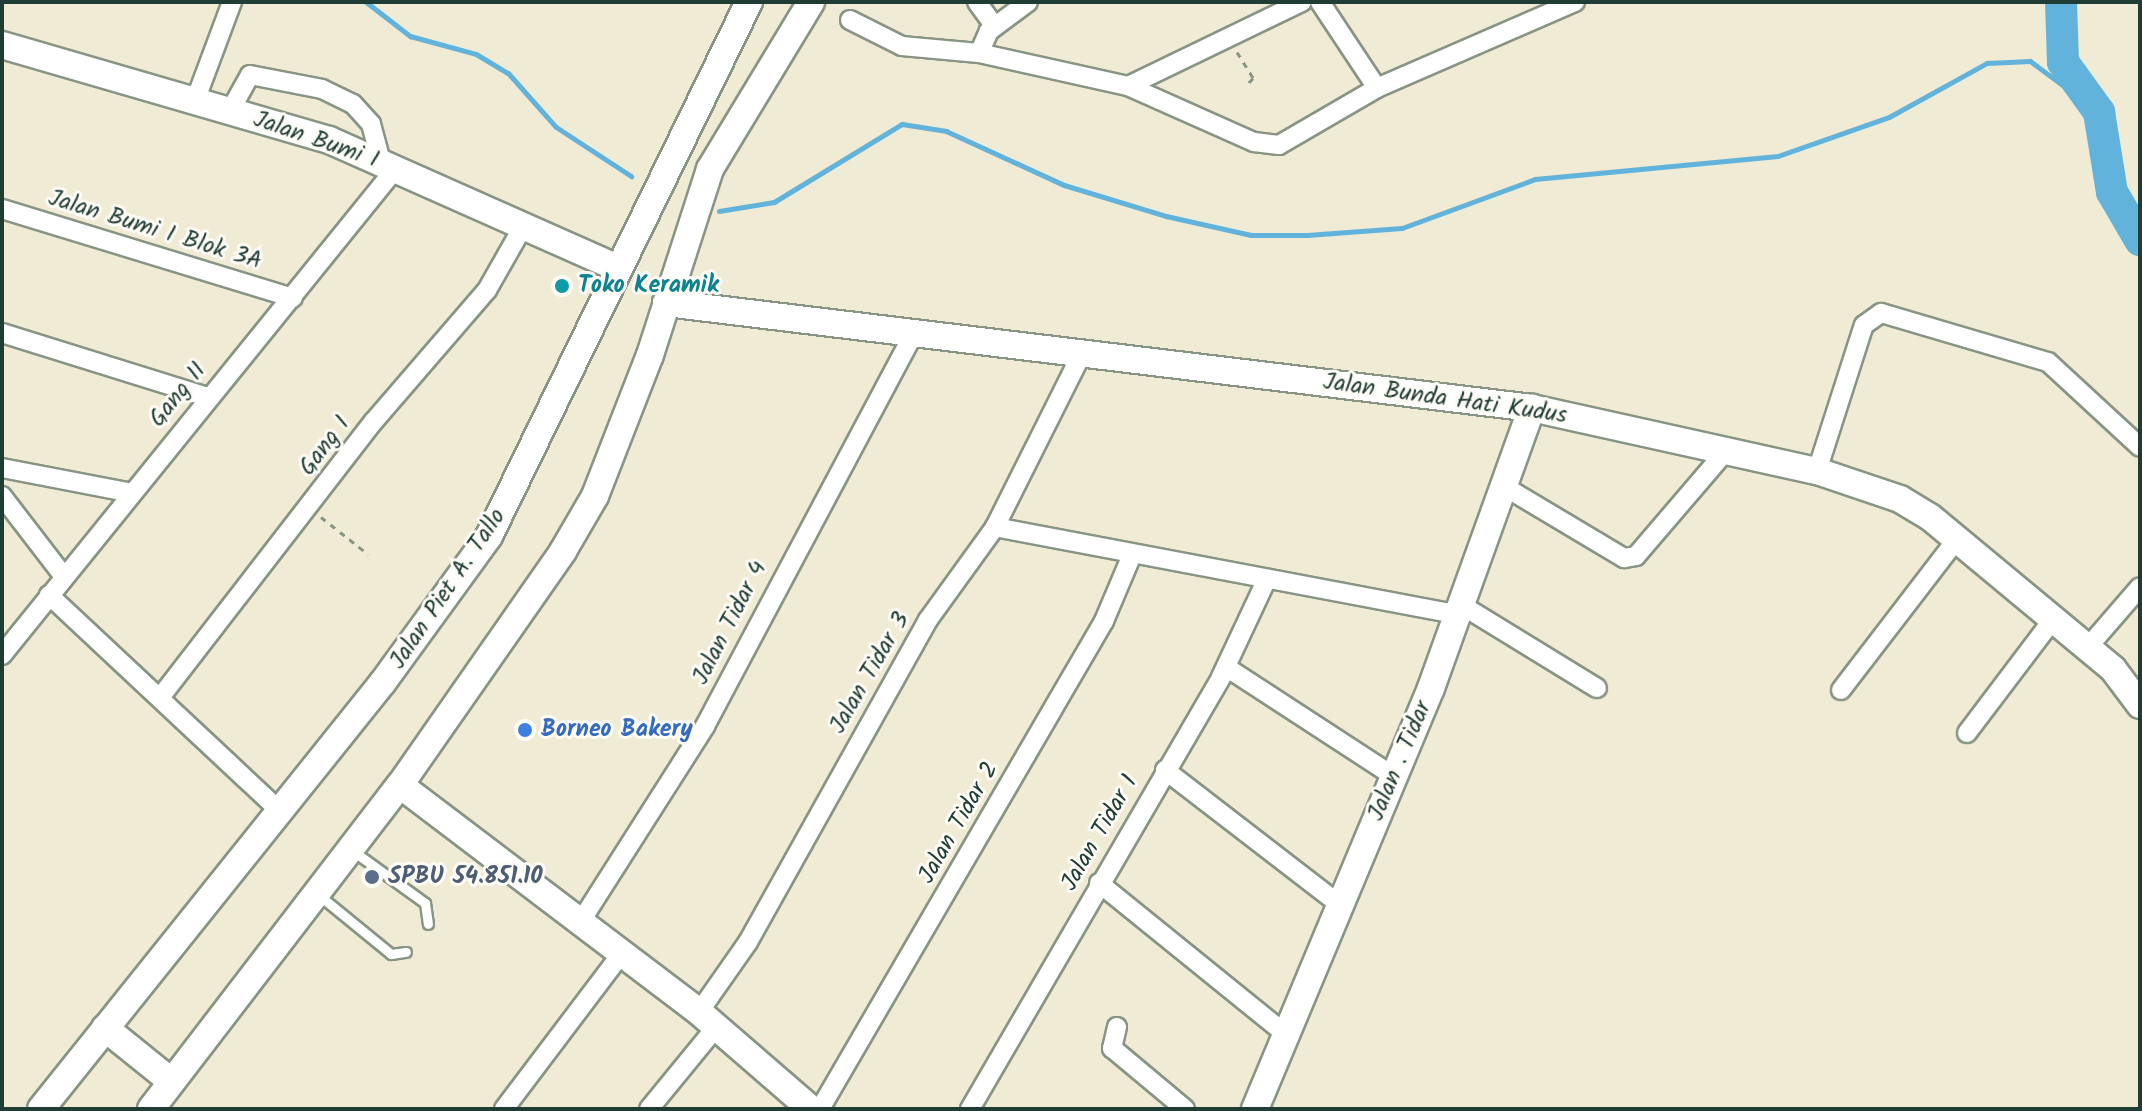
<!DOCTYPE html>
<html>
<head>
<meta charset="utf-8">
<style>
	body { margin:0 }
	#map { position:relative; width:2142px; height:1111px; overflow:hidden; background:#f0ebd4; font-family:Kalam,sans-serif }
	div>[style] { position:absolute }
	.stream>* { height:5px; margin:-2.5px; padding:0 2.5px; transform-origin:2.5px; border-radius:2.5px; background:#61b3dc }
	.river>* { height:32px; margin:-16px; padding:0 16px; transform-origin:16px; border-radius:16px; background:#61b3dc }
	.path>* { height:3px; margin-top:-1.5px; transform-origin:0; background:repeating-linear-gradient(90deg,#889484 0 6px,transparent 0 12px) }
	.roads { filter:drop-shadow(2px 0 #889484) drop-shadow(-2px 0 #889484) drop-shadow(0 2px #889484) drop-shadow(0 -2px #889484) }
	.lane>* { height:9px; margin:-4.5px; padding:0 4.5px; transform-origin:4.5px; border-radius:4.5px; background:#fff }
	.street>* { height:18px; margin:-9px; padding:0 9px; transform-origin:9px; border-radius:9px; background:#fff }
	.secondary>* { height:26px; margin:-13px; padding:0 13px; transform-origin:13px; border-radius:13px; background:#fff }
	.dots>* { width:22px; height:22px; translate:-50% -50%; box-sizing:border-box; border:4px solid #fdfcf7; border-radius:50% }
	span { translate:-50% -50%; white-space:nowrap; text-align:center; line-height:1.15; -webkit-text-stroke:6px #fdfcf7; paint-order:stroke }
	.street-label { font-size:24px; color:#1f3d34 }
	.culture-label { font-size:24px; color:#0d838f; font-weight:700 }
	.left { translate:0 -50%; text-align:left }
	.shop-label { font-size:24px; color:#366cbe; font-weight:700 }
	.service-label { font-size:24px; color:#4e5e75; font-weight:700 }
	.frame { position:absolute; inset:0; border:4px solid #1f3d34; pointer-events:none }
</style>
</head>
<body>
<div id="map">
	<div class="stream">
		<i style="left:366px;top:2px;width:56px;rotate:37.7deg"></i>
		<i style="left:410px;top:36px;width:68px;rotate:15.3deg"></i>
		<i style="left:476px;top:54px;width:37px;rotate:31deg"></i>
		<i style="left:508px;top:73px;width:72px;rotate:48.4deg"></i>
		<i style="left:556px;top:127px;width:90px;rotate:33.2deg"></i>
		<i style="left:719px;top:211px;width:56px;rotate:-9.3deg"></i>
		<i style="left:774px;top:202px;width:150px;rotate:-31.4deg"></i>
		<i style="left:902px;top:124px;width:45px;rotate:9deg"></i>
		<i style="left:946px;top:131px;width:130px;rotate:24.6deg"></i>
		<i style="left:1064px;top:185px;width:107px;rotate:16.9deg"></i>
		<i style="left:1166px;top:216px;width:87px;rotate:12.6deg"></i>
		<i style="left:1251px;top:235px;width:56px"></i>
		<i style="left:1307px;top:235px;width:95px;rotate:-4.2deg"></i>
		<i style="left:1402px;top:228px;width:142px;rotate:-20.2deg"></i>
		<i style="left:1535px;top:179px;width:244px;rotate:-5.4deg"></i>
		<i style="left:1778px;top:156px;width:118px;rotate:-19.4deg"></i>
		<i style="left:1889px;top:117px;width:112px;rotate:-28.9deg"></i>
		<i style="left:1987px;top:63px;width:43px;rotate:-2.7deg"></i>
		<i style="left:2030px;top:61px;width:86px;rotate:36.5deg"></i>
	</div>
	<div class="river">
		<i style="left:2061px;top:2px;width:60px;rotate:88.1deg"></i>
		<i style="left:2063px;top:62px;width:62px;rotate:54.2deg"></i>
		<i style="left:2099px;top:112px;width:81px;rotate:80.8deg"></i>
		<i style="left:2112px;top:192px;width:56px;rotate:59.7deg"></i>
	</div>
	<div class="path">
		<i style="left:1237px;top:52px;width:31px;rotate:58deg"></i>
		<i style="left:1253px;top:78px;width:11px;rotate:131deg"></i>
		<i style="left:321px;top:517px;width:60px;rotate:38.2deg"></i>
	</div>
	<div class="roads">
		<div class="lane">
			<i style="left:353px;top:851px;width:89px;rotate:35.8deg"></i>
			<i style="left:425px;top:903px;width:21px;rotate:82deg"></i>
			<i style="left:320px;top:896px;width:92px;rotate:39.2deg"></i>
			<i style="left:391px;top:954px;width:15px;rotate:-8deg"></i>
		</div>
		<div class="street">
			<i style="left:977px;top:2px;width:29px;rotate:54deg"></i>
			<i style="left:1028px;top:2px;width:49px;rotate:143.4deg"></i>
			<i style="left:989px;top:31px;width:24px;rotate:114deg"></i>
			<i style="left:979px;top:53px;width:153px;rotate:12.5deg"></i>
			<i style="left:1128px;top:86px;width:193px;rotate:-25.8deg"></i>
			<i style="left:1320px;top:2px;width:103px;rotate:56.5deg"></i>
			<i style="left:850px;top:20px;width:58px;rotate:26.6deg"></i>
			<i style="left:902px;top:46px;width:77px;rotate:5.2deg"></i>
			<i style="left:1128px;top:86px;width:138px;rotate:24deg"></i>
			<i style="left:1254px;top:142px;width:25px;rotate:7deg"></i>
			<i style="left:1279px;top:145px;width:113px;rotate:-30.2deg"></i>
			<i style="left:1377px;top:88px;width:216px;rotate:-23.5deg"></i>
			<i style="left:195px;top:101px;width:106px;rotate:-69.5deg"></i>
			<i style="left:230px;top:111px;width:41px;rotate:-60.9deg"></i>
			<i style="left:250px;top:75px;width:73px;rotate:11deg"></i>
			<i style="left:322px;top:89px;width:34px;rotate:26deg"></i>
			<i style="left:353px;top:104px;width:27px;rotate:48deg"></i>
			<i style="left:371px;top:124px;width:39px;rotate:75deg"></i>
			<i style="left:2px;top:209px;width:304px;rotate:17deg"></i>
			<i style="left:2px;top:333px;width:215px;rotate:17.3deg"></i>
			<i style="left:2px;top:468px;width:132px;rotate:10.9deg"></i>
			<i style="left:1817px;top:471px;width:153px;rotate:-72.2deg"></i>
			<i style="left:1864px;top:325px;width:21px;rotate:-35deg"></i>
			<i style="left:1881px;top:313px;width:174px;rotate:16.4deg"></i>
			<i style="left:2048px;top:362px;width:125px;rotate:42.7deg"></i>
			<i style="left:1505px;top:487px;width:139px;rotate:30.8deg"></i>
			<i style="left:1624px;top:558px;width:12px;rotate:-9deg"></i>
			<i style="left:1636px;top:556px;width:140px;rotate:-49.4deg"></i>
			<i style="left:2px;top:496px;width:98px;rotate:52.4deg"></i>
			<i style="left:995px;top:527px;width:472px;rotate:10.7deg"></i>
			<i style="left:49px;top:595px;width:318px;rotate:43.1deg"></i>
			<i style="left:1463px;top:606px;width:157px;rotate:31.5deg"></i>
			<i style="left:2088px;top:647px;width:79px;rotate:-49.1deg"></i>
			<i style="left:2px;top:655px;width:626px;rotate:-51.03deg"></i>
			<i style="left:1226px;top:667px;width:202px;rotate:33.1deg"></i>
			<i style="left:1841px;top:690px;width:189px;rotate:-52.5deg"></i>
			<i style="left:162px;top:695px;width:346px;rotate:-52.3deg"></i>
			<i style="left:374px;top:421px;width:173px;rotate:-49.2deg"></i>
			<i style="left:487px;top:290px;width:75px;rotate:-60.4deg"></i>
			<i style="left:1967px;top:733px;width:144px;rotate:-52.9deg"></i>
			<i style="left:1165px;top:770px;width:218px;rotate:37.6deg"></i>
			<i style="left:1099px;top:883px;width:242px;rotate:39deg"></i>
			<i style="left:581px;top:921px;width:231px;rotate:-57.5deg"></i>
			<i style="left:705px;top:726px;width:439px;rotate:-62deg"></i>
			<i style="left:699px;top:1012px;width:85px;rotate:-55deg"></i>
			<i style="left:748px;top:942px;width:369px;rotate:-60.8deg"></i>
			<i style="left:928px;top:620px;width:115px;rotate:-54.2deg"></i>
			<i style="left:995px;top:527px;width:188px;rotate:-63.4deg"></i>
			<i style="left:1117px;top:1027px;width:22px;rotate:103deg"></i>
			<i style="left:1112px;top:1048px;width:95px;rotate:39.9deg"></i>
			<i style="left:504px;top:1109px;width:196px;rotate:-52.9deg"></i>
			<i style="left:649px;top:1109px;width:107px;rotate:-50.7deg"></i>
			<i style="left:820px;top:1109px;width:565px;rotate:-59.8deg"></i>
			<i style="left:1104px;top:621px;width:69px;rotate:-67.1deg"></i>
			<i style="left:970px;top:1109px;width:500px;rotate:-59.8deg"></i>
			<i style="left:1221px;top:677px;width:108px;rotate:-64.9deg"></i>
		</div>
		<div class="secondary">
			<i style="left:2px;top:45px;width:341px;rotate:16.2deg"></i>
			<i style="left:329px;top:140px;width:316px;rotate:23.9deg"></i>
			<i style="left:666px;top:303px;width:872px;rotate:6.91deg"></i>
			<i style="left:1532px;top:408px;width:292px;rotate:12.5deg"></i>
			<i style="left:1817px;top:471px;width:88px;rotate:18.6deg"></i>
			<i style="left:1900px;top:499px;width:35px;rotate:31deg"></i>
			<i style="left:1930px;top:517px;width:238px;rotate:39.7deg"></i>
			<i style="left:2113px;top:669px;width:45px;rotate:53.1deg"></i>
			<i style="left:400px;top:785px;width:375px;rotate:37.2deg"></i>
			<i style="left:699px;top:1012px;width:148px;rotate:40.9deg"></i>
			<i style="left:105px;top:1028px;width:85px;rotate:38.8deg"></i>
			<i style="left:41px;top:1109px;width:547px;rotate:-51.31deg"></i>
			<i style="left:383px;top:682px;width:180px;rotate:-54deg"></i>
			<i style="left:489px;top:536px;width:594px;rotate:-64.04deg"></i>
			<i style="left:151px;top:1109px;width:409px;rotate:-52.5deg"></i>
			<i style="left:400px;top:785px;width:285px;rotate:-55.1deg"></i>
			<i style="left:563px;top:551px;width:64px;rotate:-59.8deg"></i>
			<i style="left:595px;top:496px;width:151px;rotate:-68.7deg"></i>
			<i style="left:650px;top:355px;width:195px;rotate:-72.1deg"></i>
			<i style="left:710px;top:169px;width:195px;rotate:-58.8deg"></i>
			<i style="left:1255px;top:1109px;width:456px;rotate:-67.3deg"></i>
			<i style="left:1431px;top:688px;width:298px;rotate:-70.2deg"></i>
		</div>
	</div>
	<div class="dots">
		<i style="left:562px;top:286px;background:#0f9aa8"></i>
		<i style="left:525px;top:730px;background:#3f7fe0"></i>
		<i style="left:372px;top:877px;background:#5c6f8a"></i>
	</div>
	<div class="street-label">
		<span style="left:316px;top:140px;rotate:19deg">Jalan Bumi I</span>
		<span style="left:155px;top:230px;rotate:17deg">Jalan Bumi I Blok 3A</span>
		<span style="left:178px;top:395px;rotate:-51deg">Gang II</span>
		<span style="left:1445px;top:399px;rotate:8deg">Jalan Bunda Hati Kudus</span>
		<span style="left:325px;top:446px;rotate:-53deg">Gang I</span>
		<span style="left:448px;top:589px;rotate:-56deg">Jalan Piet A. Tallo</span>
		<span style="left:730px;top:623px;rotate:-63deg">Jalan Tidar 4</span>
		<span style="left:870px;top:673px;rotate:-60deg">Jalan Tidar 3</span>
		<span style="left:1400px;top:761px;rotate:-67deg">Jalan . Tidar</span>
		<span style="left:959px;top:823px;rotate:-60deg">Jalan Tidar 2</span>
		<span style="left:1100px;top:833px;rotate:-60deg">Jalan Tidar 1</span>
	</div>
	<div class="culture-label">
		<span class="left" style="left:578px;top:286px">Toko Keramik</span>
	</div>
	<div class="shop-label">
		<span class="left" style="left:541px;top:730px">Borneo Bakery</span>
	</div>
	<div class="service-label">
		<span class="left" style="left:388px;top:877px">SPBU 54.851.10</span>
	</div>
	<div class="frame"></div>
</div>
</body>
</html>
